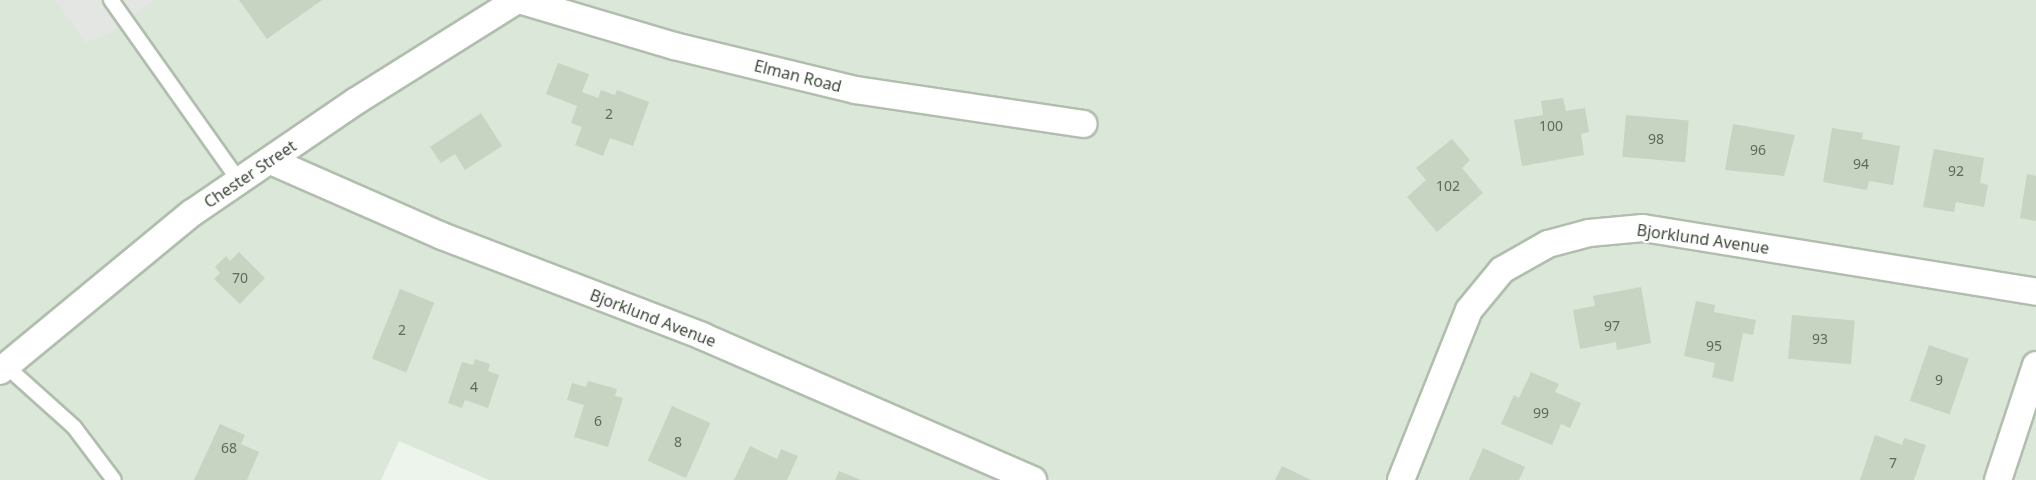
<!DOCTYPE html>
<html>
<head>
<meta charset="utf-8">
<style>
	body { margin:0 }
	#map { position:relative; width:2036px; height:480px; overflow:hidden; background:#ecf4eb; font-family:"Noto Sans",sans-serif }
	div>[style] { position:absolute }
	.residential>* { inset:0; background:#dbe7d9 }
	.parking>* { inset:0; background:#e3e6e2 }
	.building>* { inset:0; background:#c6d4c1; transform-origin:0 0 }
	.roads { filter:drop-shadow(2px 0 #b1beae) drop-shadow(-2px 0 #b1beae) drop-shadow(0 2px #b1beae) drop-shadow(0 -2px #b1beae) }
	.lane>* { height:14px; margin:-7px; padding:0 7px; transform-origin:7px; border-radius:7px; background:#fff }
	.street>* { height:26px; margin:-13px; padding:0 13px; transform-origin:13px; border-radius:13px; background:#fff }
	span { translate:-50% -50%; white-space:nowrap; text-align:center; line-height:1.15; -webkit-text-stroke:4.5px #fff; paint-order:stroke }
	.number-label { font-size:14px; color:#5e6a5b }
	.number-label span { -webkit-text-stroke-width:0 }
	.street-label { font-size:16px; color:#3c4739 }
</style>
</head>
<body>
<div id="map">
	<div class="residential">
		<i style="clip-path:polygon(0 0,2036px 0,2036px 480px,489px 480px,399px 441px,381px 480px,0 480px)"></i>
	</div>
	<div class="parking">
		<i style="clip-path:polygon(55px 0,153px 0,112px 33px,86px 43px)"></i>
	</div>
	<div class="building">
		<i style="clip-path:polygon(239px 0,322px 0,267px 39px)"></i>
		<i style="clip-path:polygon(558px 63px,589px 74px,582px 92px,598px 98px,601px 90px,615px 95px,617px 90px,649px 102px,633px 146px,610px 138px,603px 156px,575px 145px,582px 127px,571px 123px,577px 106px,546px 94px)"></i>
		<i style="clip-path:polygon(1563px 98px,1566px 111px,1585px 108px,1589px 132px,1581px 134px,1584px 155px,1522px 166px,1514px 120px,1543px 115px,1541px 101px)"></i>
		<i style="clip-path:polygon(481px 113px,502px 146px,465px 170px,455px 154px,441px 163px,430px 147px)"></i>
		<i style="left:1626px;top:115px;width:63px;height:42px;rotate:5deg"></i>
		<i style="clip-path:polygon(1733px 124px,1795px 135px,1784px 176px,1725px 170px)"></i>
		<i style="clip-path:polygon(1832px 128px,1863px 133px,1862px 139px,1900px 146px,1893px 185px,1869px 181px,1867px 190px,1823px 182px)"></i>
		<i style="clip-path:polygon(1452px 139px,1470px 160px,1462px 168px,1483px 193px,1437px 232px,1407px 197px,1426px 180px,1416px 168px)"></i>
		<i style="clip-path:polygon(1934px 149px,1984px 158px,1980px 183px,1988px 185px,1984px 207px,1956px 202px,1954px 212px,1923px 207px)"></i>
		<i style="clip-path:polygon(2027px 174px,2036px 176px,2036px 221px,2020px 218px)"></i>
		<i style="clip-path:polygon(239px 252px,265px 278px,240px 304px,214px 279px,220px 273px,215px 267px,226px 256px,230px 261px)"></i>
		<i style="clip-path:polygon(1641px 287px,1651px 343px,1617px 350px,1616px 342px,1580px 349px,1573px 310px,1595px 306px,1593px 296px)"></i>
		<i style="left:400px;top:289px;width:37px;height:75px;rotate:22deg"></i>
		<i style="clip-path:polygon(1696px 301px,1715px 305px,1714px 312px,1756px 320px,1753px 335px,1743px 333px,1733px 382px,1712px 377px,1715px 363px,1684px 356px)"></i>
		<i style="left:1792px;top:315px;width:63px;height:44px;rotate:5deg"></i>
		<i style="left:1929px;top:345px;width:42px;height:59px;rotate:19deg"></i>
		<i style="clip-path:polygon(475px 359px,490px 364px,488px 371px,499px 375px,488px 408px,465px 400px,462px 408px,448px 403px,462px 362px,473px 365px)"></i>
		<i style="clip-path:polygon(1531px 372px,1559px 384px,1555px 392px,1581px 403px,1570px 428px,1561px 424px,1552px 445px,1501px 424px,1514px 395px,1519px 398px)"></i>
		<i style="clip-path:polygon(588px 381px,617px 389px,615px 396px,623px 398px,608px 447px,574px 437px,584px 405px,567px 400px,572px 383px,586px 387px)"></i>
		<i style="left:672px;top:406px;width:42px;height:60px;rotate:24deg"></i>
		<i style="clip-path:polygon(220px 424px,245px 435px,241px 444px,259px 452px,247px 480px,194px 480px)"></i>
		<i style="clip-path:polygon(1875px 435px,1902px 445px,1904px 438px,1926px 445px,1914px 480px,1860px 480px)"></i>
		<i style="clip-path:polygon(750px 446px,777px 459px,781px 449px,798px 456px,787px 480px,734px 480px)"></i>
		<i style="clip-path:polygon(1483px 448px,1525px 467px,1519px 480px,1469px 480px)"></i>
		<i style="clip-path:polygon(1282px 466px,1311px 480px,1275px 480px)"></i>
		<i style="clip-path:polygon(839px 471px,861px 480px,835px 480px)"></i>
	</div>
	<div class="roads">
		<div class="lane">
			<i style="left:111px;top:0;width:222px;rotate:54.7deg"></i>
			<i style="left:6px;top:366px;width:91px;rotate:41.9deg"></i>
			<i style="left:74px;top:427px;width:66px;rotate:53deg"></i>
		</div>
		<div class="street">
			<i style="left:519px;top:0;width:162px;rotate:16.5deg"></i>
			<i style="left:674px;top:46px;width:187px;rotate:13.6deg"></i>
			<i style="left:856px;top:90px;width:230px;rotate:8.5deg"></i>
			<i style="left:271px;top:161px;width:187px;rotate:23.7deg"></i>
			<i style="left:442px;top:236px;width:279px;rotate:21deg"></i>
			<i style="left:702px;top:336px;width:361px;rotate:23.5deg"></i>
			<i style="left:0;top:371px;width:249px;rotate:-39.5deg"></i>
			<i style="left:192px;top:213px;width:199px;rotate:-34.3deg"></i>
			<i style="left:356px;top:101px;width:190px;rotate:-32.1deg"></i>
			<i style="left:1401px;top:480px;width:183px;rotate:-68.2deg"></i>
			<i style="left:1469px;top:310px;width:52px;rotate:-50.5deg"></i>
			<i style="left:1502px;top:270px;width:53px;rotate:-29.5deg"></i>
			<i style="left:1548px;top:244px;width:42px;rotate:-15deg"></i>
			<i style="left:1589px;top:233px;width:54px;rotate:-5.3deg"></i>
			<i style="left:1643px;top:228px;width:398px;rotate:9.2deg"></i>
			<i style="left:1998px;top:480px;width:121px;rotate:-71.7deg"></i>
		</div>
	</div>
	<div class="number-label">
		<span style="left:609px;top:114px">2</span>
		<span style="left:1551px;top:126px">100</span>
		<span style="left:1656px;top:139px">98</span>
		<span style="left:1758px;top:150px">96</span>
		<span style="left:1861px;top:164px">94</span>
		<span style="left:1956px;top:171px">92</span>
		<span style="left:1448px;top:186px">102</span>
		<span style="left:240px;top:278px">70</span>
		<span style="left:1612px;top:326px">97</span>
		<span style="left:402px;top:330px">2</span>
		<span style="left:1820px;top:339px">93</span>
		<span style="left:1714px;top:346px">95</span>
		<span style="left:1939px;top:380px">9</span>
		<span style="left:474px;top:387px">4</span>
		<span style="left:1541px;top:413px">99</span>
		<span style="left:598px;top:421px">6</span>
		<span style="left:678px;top:442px">8</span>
		<span style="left:229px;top:448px">68</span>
		<span style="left:1893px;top:463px">7</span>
	</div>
	<div class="street-label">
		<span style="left:798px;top:76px;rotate:14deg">Elman Road</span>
		<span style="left:250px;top:174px;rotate:-34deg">Chester Street</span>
		<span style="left:1703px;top:239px;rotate:8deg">Bjorklund Avenue</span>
		<span style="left:653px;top:318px;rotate:21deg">Bjorklund Avenue</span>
	</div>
</div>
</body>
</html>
